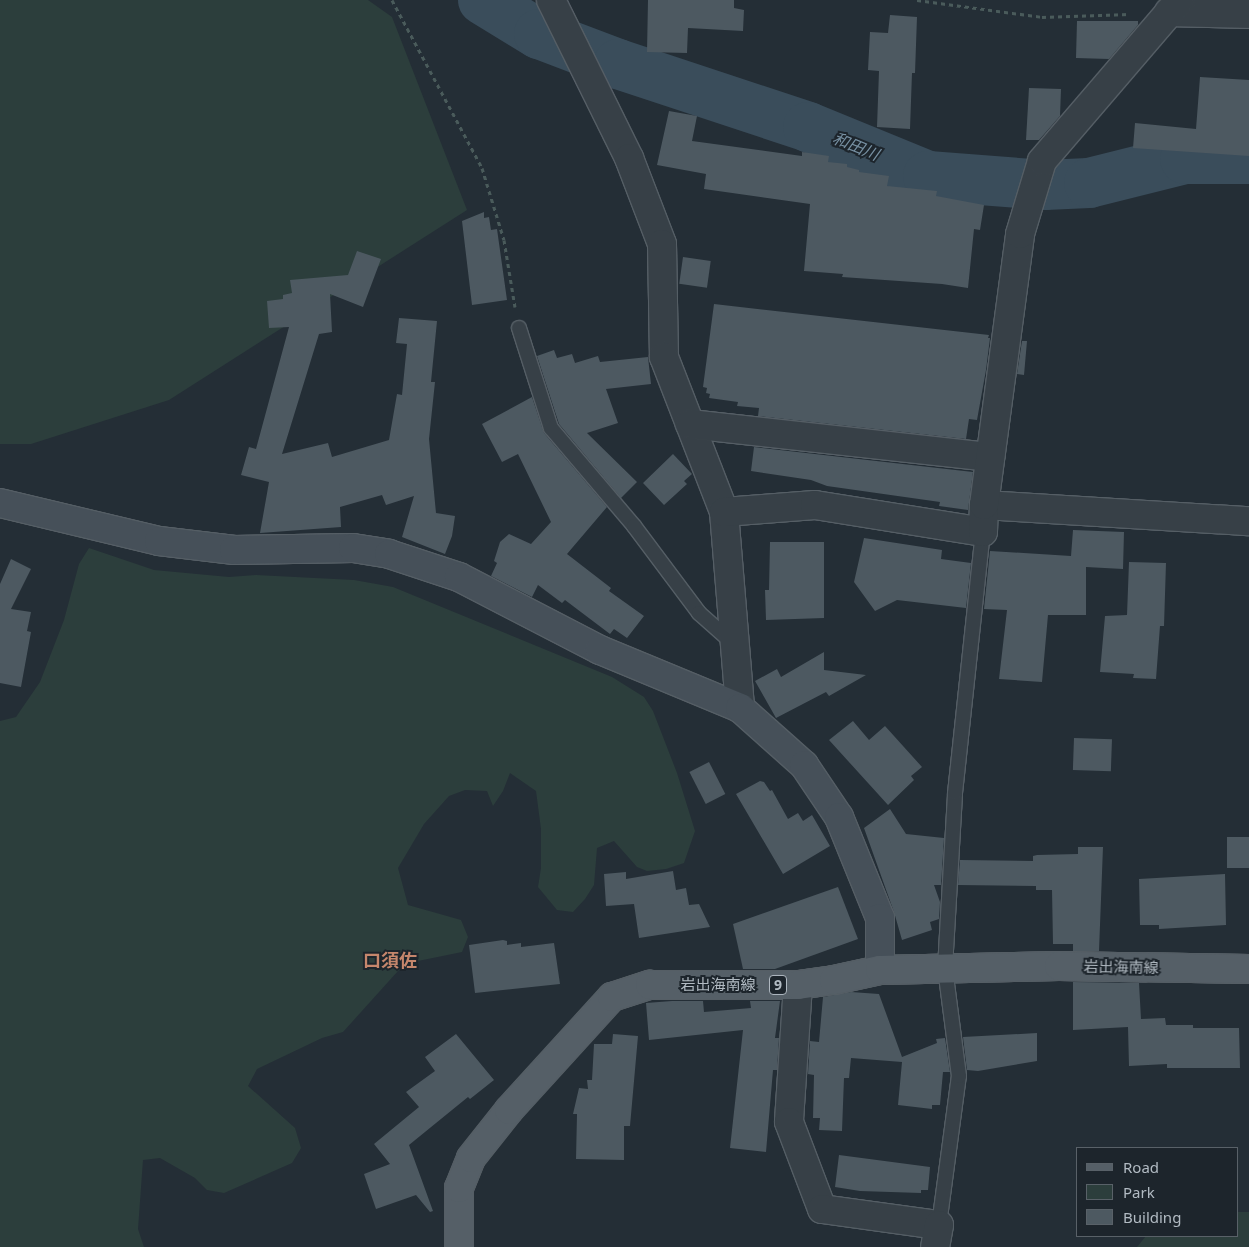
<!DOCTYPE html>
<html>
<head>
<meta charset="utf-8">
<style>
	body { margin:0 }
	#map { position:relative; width:1249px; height:1247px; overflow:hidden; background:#242e36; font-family:"Noto Sans","Noto Sans JP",sans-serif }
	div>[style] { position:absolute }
	.green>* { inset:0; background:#2c3e3c }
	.river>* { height:50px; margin:-25px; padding:0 25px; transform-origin:25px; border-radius:25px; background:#3a4d5b }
	.building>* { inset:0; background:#4d5961; transform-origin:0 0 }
	.path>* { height:3px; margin-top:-1.5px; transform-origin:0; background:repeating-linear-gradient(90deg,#4a5b5b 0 4px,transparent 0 8px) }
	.roads { filter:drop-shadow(1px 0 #555e65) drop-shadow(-1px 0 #555e65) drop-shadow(0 1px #555e65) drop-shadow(0 -1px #555e65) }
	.lane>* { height:14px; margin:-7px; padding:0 7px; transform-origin:7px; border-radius:7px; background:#374047 }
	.street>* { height:28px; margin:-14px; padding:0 14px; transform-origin:14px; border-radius:14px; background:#374047 }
	.secondary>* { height:28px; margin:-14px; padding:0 14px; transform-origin:14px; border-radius:14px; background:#465059 }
	.primary>* { height:28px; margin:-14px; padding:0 14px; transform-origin:14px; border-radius:14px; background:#555f67 }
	span { translate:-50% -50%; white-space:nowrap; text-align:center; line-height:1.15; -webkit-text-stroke:4px #1d252c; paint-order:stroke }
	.shield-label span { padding:1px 4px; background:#1d252c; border:1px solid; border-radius:4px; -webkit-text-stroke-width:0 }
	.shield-label { font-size:14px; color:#b2bbc3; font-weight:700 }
	.street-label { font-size:15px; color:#b2bbc3 }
	.water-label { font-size:16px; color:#7790a2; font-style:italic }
	.quarter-label { font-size:18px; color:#c5866c; font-weight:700 }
	.legend { position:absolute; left:1076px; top:1147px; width:162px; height:90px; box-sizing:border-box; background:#1d252c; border:1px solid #596168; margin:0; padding:6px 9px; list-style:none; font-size:15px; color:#b2bbc3 }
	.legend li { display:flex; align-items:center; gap:10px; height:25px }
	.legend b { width:25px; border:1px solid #596168 }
</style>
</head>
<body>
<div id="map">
	<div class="green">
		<i style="clip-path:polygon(0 0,368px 0,392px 17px,467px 210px,169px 400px,31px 444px,0 444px)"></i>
		<i style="clip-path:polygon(89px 548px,154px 570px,229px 577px,256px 575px,354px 580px,393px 587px,612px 677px,644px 697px,653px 711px,677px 773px,695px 831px,684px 863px,666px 869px,647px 871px,637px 867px,614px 841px,597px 848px,594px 885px,585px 899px,573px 912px,557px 910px,538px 887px,541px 868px,541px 829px,536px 791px,510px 773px,503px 791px,493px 806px,487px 791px,465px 790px,449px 796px,424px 824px,398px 868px,408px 905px,461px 920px,468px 937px,462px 952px,413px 962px,398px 971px,343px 1032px,322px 1038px,257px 1069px,248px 1086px,295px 1128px,301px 1148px,292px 1163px,224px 1193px,207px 1190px,195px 1178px,160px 1158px,143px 1160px,138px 1229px,144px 1247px,0 1247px,0 721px,16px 717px,40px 682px,64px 620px,79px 564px)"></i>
		<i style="clip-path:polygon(1238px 1212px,1249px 1212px,1249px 1247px,1137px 1247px,1146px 1236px,1238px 1236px)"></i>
	</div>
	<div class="river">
		<i style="left:483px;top:0;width:66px;rotate:31.3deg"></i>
		<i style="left:539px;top:34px;width:85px;rotate:20.8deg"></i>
		<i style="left:618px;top:64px;width:200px;rotate:18.3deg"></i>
		<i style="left:808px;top:127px;width:130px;rotate:22.2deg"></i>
		<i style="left:928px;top:176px;width:117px;rotate:4.4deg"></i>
		<i style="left:1045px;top:185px;width:44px;rotate:-2.6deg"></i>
		<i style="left:1089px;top:183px;width:99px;rotate:-14deg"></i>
		<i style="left:1185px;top:159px;width:64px"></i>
	</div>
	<div class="building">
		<i style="clip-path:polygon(648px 0,734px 0,734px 8px,744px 10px,743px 31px,688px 28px,687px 53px,647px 52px)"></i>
		<i style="clip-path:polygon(890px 15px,917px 17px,915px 73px,912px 73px,910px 129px,877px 127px,879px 71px,868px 70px,870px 32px,888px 33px)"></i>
		<i style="clip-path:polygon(1077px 21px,1138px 21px,1138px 25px,1109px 59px,1076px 58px)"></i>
		<i style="clip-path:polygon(1200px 77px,1249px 80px,1249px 156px,1133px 148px,1135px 123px,1196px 129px)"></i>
		<i style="clip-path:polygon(1029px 88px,1061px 89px,1060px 116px,1039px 140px,1026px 140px)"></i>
		<i style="clip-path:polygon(669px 111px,697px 116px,692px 141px,802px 156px,802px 152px,829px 156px,828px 162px,847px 164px,847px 167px,859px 170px,859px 172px,889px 176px,887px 186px,937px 191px,936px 196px,984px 205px,980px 230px,974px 229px,968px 288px,942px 284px,842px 277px,843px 274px,804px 271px,810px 204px,704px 189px,706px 174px,657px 165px)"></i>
		<i style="clip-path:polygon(484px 212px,484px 218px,489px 217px,491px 230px,497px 229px,507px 300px,472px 305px,462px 221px)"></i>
		<i style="clip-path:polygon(357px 251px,381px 259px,363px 307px,330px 294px,332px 332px,319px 334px,282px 454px,328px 443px,332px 457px,389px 440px,397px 394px,402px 395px,407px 344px,396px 343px,399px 318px,437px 321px,431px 382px,435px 382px,429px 439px,436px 513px,455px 516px,452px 536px,445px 554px,402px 537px,414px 496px,386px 505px,382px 495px,340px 507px,341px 527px,260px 533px,269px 482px,241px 475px,249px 447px,256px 449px,289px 327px,269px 328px,267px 301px,283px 299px,283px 295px,292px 293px,290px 280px,348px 275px)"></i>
		<i style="left:683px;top:257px;width:28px;height:27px;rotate:8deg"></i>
		<i style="clip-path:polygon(714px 304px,989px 335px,988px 338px,990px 338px,986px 370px,977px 420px,969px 419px,966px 439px,758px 416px,759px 408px,737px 406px,738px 402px,709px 398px,710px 394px,706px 393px,707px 388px,703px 387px)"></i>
		<i style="clip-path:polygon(1022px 341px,1027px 341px,1024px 375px,1017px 374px)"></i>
		<i style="clip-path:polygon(554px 350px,557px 358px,572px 354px,575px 363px,598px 356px,600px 362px,648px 357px,651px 384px,606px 389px,618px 423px,587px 433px,637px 482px,621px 498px,559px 424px,537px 356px)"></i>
		<i style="clip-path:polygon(532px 397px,544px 433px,607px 507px,567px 554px,611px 588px,609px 591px,644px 616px,627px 638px,614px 629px,610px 634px,565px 600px,562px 603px,538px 585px,532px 597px,491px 576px,497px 563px,494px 561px,500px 542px,509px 534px,531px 544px,551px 522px,518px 454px,502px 462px,482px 424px)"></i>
		<i style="clip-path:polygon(754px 447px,973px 472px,968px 510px,939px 506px,940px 502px,827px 486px,811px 480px,751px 471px)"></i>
		<i style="clip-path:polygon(673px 454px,692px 474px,684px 481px,687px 484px,664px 505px,643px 483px)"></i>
		<i style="clip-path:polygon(1073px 530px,1124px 532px,1123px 569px,1086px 567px,1086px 615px,1048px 615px,1042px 682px,999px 679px,1007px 610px,984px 609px,990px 551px,1071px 556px)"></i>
		<i style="clip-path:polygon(864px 538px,942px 550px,941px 559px,971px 563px,966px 608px,897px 600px,875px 611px,854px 582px)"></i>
		<i style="clip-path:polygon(770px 542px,824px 542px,824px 618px,766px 620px,765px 590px,769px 590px)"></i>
		<i style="clip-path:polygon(11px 559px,31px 569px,11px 609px,31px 612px,27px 631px,31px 632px,21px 687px,0 683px,0 584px)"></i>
		<i style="clip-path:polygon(1129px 562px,1166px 563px,1164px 626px,1160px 626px,1156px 679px,1133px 678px,1134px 674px,1100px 672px,1105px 616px,1127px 615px)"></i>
		<i style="clip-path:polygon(824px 652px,824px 670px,866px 675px,829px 696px,826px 692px,776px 718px,755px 681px,777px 669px,781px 677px)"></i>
		<i style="clip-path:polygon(853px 721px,869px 740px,885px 726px,922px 767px,911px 776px,914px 780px,888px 805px,829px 740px)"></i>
		<i style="left:1074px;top:738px;width:38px;height:32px;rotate:2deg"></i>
		<i style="left:709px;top:762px;width:36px;height:22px;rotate:63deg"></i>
		<i style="clip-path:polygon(760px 781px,764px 782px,770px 791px,772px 790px,788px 819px,798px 813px,803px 821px,812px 815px,830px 846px,783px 874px,736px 794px)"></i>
		<i style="clip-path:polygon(890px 809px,906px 834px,944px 838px,941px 885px,934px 885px,940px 902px,939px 919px,930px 922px,932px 930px,902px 940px,894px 912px,864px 828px)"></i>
		<i style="left:1227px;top:837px;width:22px;height:31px"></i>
		<i style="clip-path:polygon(1078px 847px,1103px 847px,1099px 951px,1073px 951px,1073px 944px,1053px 944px,1052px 890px,1036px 890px,1036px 886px,958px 885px,960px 860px,1033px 861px,1033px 856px,1037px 855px,1078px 854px)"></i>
		<i style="clip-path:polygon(673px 871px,676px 890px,686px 888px,689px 905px,699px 904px,710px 927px,639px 938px,634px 904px,606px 906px,604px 874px,626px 872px,626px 879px)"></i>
		<i style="clip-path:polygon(1225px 874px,1226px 925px,1159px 929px,1159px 925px,1140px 925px,1139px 879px)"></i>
		<i style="clip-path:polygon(838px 887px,858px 939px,775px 969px,743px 969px,733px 924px)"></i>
		<i style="clip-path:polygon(503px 940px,507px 941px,507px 945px,521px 943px,521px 947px,554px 943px,560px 984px,475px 993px,469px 945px)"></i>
		<i style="clip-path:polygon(1073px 982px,1139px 983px,1141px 1019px,1165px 1018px,1166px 1025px,1193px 1025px,1193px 1028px,1239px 1028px,1240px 1068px,1167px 1068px,1167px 1064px,1129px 1066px,1128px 1027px,1073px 1030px)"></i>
		<i style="clip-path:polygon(851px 992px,879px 994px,902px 1057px,937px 1043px,936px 1039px,945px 1038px,950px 1072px,943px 1072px,940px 1105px,932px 1105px,932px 1109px,898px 1105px,902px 1062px,851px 1058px,849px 1078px,844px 1078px,842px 1131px,819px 1130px,820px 1118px,813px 1118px,814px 1075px,808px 1074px,810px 1041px,819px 1042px,823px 997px)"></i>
		<i style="clip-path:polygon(672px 1001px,703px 1001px,704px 1012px,751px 1008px,750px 1001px,780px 1001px,775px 1038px,779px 1038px,777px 1070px,773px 1070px,766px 1152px,730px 1148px,743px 1030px,649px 1040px,646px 1003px)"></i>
		<i style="clip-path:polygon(1037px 1033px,1037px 1061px,978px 1071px,967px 1070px,963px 1037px)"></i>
		<i style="clip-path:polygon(456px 1034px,494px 1080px,470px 1099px,468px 1097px,409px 1145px,433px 1211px,430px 1212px,416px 1195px,376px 1209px,364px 1174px,390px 1164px,374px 1144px,419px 1107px,406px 1092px,435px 1071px,425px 1057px)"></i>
		<i style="clip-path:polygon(613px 1034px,638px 1036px,630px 1126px,624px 1126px,624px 1160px,576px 1159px,577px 1114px,573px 1114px,579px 1088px,588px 1089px,587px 1080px,592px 1080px,594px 1044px,612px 1044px)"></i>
		<i style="clip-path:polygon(839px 1155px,930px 1167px,928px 1190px,921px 1190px,921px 1193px,860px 1191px,835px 1187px)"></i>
	</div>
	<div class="path">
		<i style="left:392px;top:0;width:191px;rotate:61.8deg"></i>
		<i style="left:482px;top:168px;width:75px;rotate:73deg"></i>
		<i style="left:504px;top:240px;width:68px;rotate:80.7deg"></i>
		<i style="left:917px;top:0;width:126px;rotate:7.7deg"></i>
		<i style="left:1042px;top:17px;width:88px;rotate:-2deg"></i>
	</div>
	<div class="roads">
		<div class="lane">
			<i style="left:519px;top:328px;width:105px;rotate:72.3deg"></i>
			<i style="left:551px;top:428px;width:128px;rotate:49.7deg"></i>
			<i style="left:634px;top:526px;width:109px;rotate:53.2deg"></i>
			<i style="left:699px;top:613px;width:47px;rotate:41.5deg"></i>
			<i style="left:939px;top:1225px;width:150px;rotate:-82.4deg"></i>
			<i style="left:959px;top:1076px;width:109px;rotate:-97.4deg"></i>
			<i style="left:945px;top:968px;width:175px;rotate:-86.7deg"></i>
			<i style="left:955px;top:793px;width:262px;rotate:-83.9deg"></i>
		</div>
		<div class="street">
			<i style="left:551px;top:0;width:176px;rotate:63.7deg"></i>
			<i style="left:629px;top:158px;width:92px;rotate:69deg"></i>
			<i style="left:662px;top:244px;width:113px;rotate:89deg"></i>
			<i style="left:664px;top:357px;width:166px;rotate:68.8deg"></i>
			<i style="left:724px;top:512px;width:197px;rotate:85.3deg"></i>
			<i style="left:1169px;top:12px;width:80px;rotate:1.4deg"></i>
			<i style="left:690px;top:424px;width:302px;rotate:6.3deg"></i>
			<i style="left:984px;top:505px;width:265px;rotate:3.5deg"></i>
			<i style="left:724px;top:512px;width:91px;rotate:-4.4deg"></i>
			<i style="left:815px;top:505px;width:170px;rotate:9.1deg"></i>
			<i style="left:983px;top:532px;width:27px;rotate:-88deg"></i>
			<i style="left:984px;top:505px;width:273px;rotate:-82.4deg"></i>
			<i style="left:1020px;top:234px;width:76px;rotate:-73.2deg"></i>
			<i style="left:1042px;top:161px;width:212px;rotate:-49.4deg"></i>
			<i style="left:798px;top:985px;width:137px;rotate:93.8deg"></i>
			<i style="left:789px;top:1122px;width:93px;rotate:69.2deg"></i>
			<i style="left:822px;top:1209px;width:118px;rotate:7.8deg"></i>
			<i style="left:939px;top:1225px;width:22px;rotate:100deg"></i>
		</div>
		<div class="secondary">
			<i style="left:0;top:503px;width:163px;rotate:13.4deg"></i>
			<i style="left:159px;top:541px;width:76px;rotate:6.8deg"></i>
			<i style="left:234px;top:550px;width:119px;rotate:-1deg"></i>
			<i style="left:353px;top:548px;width:36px;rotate:9deg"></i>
			<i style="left:389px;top:554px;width:74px;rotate:18.2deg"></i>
			<i style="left:459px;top:577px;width:159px;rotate:27.4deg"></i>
			<i style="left:600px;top:650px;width:152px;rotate:22.5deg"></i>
			<i style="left:740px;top:708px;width:86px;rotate:41.7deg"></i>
			<i style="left:804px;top:765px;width:63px;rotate:56.1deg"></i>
			<i style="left:839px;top:817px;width:109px;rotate:67.9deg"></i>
			<i style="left:880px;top:918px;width:52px;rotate:90deg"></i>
		</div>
		<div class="primary">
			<i style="left:459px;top:1247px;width:59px;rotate:-90deg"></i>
			<i style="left:459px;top:1188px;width:32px;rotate:-68deg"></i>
			<i style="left:471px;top:1158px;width:61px;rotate:-51.6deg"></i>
			<i style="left:509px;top:1110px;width:153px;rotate:-47.7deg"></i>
			<i style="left:612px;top:997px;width:40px;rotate:-18deg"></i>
			<i style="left:650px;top:985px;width:148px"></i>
			<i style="left:798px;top:985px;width:36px;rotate:-8deg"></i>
			<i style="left:834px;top:980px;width:47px;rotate:-12.3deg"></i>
			<i style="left:880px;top:970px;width:179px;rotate:-1.3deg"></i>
			<i style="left:1059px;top:966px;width:190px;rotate:0.9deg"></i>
		</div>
	</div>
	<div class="shield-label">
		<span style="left:778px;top:985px">9</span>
	</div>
	<div class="street-label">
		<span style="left:1121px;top:967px;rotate:1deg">岩出海南線</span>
		<span style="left:718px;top:985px">岩出海南線</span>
	</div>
	<div class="water-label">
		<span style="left:856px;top:146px;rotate:22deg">和田川</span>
	</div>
	<div class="quarter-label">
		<span style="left:390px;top:960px">口須佐</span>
	</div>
	<ul class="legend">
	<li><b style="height:6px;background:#555f67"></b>Road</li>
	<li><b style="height:14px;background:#2c3e3c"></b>Park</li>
	<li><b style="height:14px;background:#4d5961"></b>Building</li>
	</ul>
</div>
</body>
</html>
